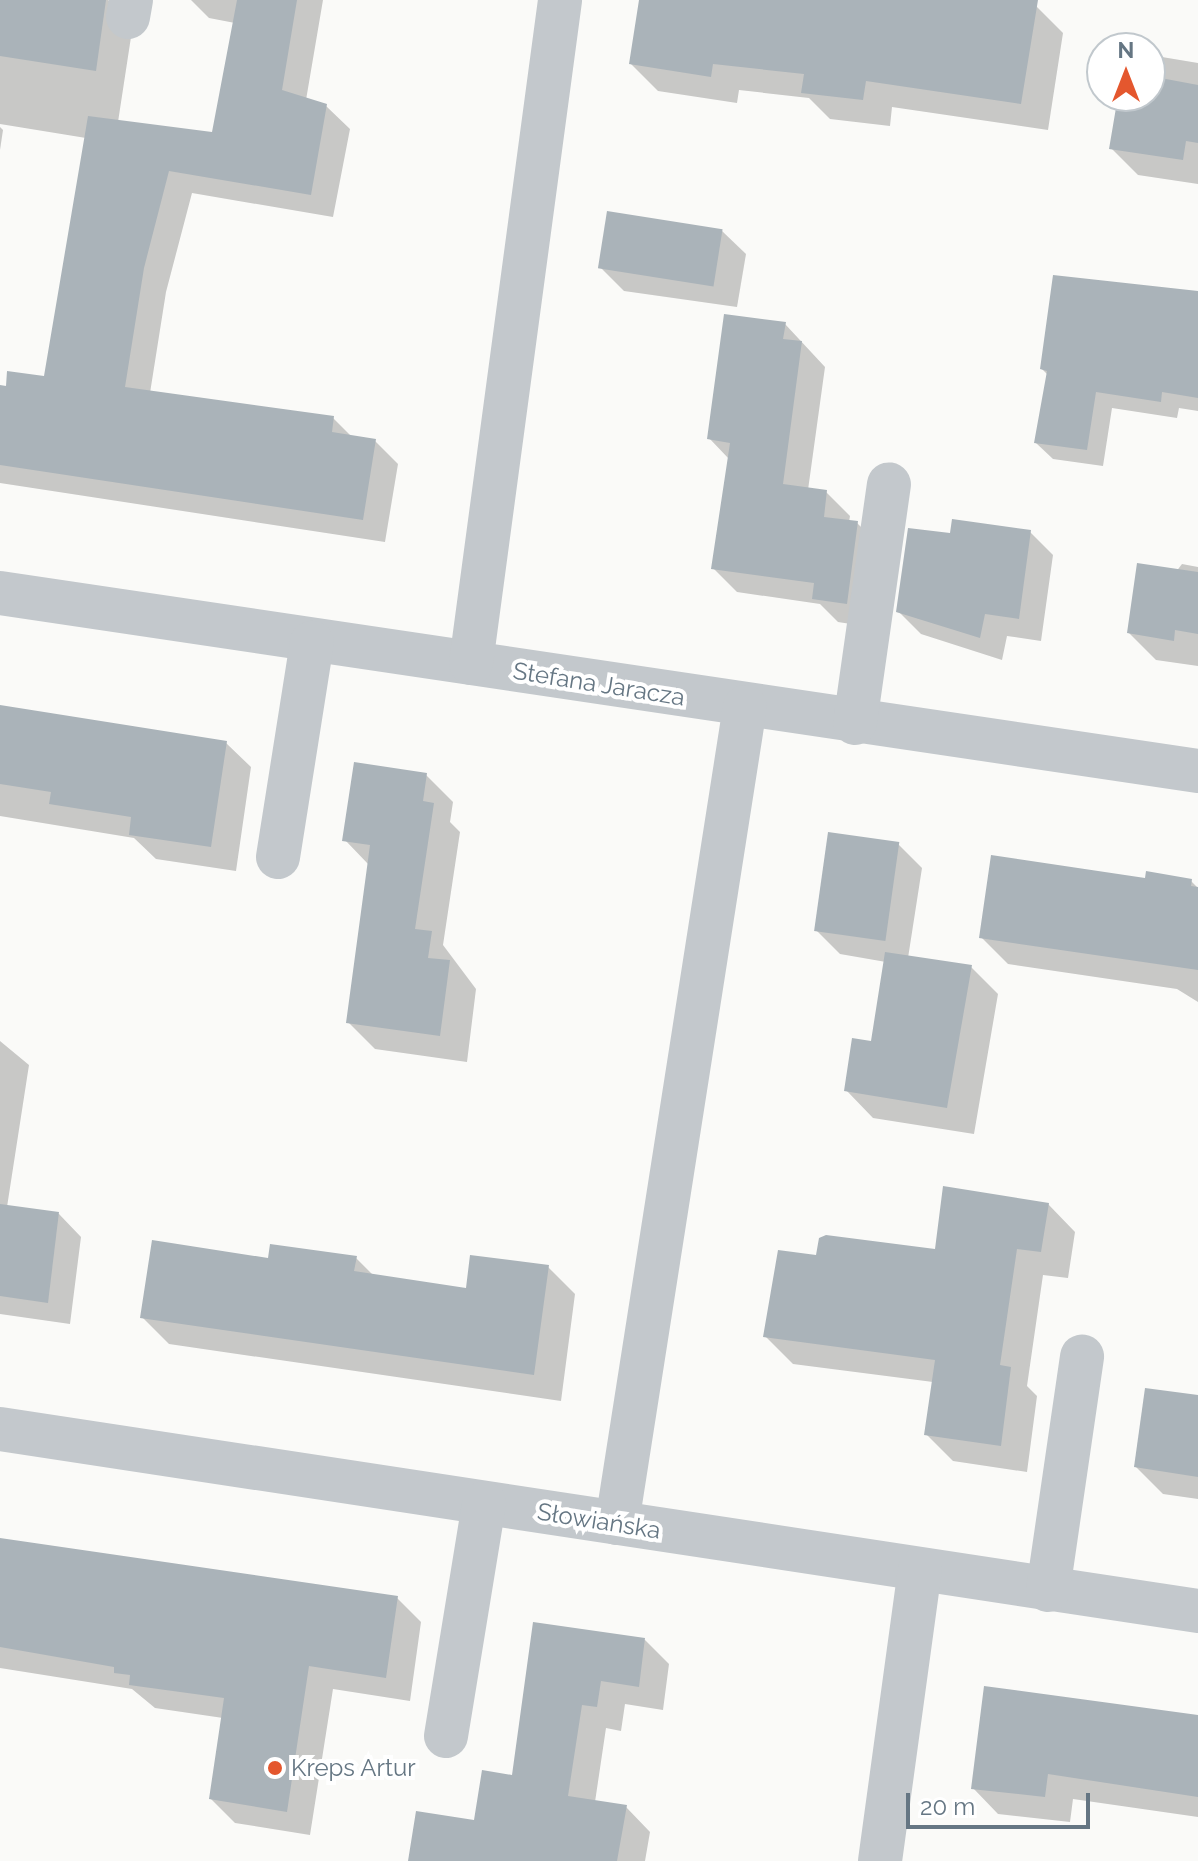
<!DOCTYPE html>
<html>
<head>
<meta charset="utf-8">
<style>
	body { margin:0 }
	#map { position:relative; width:1198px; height:1861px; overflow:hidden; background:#fafaf8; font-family:Raleway,sans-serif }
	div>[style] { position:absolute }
	.shadow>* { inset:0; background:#0003 }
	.building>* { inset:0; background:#aab3b9; transform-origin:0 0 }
	.minor>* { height:44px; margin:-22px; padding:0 22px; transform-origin:22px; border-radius:22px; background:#c3c8cc }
	.dots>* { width:22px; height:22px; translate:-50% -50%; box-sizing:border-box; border:4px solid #fff; border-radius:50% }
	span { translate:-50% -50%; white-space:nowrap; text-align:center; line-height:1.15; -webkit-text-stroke:8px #fff; paint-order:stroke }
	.street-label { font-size:24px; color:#657683 }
	.poi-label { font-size:24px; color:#657683 }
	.left { translate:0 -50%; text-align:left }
	.north { position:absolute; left:1086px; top:32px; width:80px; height:80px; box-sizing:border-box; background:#fff; border:2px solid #c1c8cd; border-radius:50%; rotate:0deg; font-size:22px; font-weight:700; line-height:32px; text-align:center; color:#657683 }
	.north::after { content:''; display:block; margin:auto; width:28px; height:36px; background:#e4572e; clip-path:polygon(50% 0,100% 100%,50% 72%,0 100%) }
	.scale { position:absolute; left:906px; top:1793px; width:184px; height:36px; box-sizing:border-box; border:4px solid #657683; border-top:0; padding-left:10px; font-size:24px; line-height:28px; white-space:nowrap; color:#657683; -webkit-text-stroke:6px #fff; paint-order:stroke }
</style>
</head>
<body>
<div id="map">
	<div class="shadow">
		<i style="clip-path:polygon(0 0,108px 0,133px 24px,118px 122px,214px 134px,235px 23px,209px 18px,191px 0,323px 0,306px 100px,326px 106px,350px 129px,333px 217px,192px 193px,166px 292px,150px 393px,333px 418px,353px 438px,375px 441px,398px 464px,385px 542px,0 483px,0 387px,46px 378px,86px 138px,0 124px)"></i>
		<i style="clip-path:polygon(641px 0,1004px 0,1036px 6px,1063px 33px,1048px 130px,892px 107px,890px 126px,830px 119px,809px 98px,739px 90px,737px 103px,658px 91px,631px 64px)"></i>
		<i style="clip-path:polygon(1162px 57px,1198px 63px,1198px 184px,1138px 175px,1111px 148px,1120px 96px,1150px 96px,1150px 78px,1158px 80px)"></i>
		<i style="clip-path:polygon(0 127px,3px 130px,0 150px)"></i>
		<i style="clip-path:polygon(722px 231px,746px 254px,737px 307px,624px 291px,600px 267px)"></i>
		<i style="clip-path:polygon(1198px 293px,1198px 411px,1179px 408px,1177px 418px,1112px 408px,1103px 466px,1053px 459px,1036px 443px,1048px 375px,1042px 369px)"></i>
		<i style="clip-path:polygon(785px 324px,825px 367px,808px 490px,826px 492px,850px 516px,849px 522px,857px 523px,881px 547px,870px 627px,838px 622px,820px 604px,737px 592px,713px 568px,729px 459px,709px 438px)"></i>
		<i style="clip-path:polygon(1030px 532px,1053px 555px,1041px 641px,1007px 636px,1002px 660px,921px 634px,898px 611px,952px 535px)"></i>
		<i style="clip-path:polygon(1182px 564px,1198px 567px,1198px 666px,1156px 660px,1129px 633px)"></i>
		<i style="clip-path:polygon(0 709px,226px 743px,251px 767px,236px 871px,156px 859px,134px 838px,0 816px)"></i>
		<i style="clip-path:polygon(426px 775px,453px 802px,450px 822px,460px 832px,443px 945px,476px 989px,467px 1062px,375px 1049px,348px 1022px,369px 865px,345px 840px)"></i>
		<i style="clip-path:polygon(898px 844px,922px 868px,908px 958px,971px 967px,998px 994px,974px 1134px,873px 1118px,846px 1090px,872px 1043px,886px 962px,840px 954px,816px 930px)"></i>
		<i style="clip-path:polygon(1147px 880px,1191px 881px,1198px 888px,1198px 1002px,1177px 989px,1008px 964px,981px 937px)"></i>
		<i style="clip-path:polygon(0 1041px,29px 1065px,7px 1207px,59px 1214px,81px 1237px,70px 1324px,0 1314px)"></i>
		<i style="clip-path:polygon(1048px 1204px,1075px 1232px,1068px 1278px,1043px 1275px,1027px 1386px,1037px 1396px,1027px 1472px,953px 1461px,926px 1434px,933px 1382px,793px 1364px,766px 1337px,780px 1252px,818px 1257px,937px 1252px)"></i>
		<i style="clip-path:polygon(356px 1258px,374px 1276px,467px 1290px,548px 1267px,575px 1294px,561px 1401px,169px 1344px,142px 1317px,270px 1261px)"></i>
		<i style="clip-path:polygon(1198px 1397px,1198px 1499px,1163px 1494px,1136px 1467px)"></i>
		<i style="clip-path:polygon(0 1540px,397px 1598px,421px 1622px,410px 1701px,333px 1689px,310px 1835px,235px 1823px,211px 1799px,223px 1718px,155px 1708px,132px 1689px,0 1668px)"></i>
		<i style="clip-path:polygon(535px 1624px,645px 1640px,669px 1664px,663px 1710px,625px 1704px,621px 1731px,606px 1728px,595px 1802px,626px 1807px,650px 1832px,645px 1861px,410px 1861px,475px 1822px,513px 1777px)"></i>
		<i style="clip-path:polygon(1198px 1717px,1198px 1817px,1073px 1799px,1070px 1822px,998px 1814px,973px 1788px)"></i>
	</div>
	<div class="building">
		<i style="clip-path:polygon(0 0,106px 0,96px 71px,0 56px)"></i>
		<i style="clip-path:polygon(237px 0,297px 0,282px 90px,327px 104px,311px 195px,169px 171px,144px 268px,125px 387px,334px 416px,332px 432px,376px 439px,363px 520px,0 465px,0 385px,6px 386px,7px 371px,44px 376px,88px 116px,212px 132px)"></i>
		<i style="clip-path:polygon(639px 0,1038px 0,1021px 104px,866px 81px,863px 100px,801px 93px,804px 74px,713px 64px,711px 77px,629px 64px)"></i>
		<i style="clip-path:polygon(1150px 76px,1198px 85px,1198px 143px,1186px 141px,1183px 160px,1109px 149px,1118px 96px,1150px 96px)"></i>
		<i style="left:607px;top:211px;width:117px;height:58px;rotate:9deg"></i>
		<i style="clip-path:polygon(1053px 275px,1198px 291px,1198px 398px,1162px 392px,1161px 402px,1096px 392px,1087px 450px,1034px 443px,1047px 371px,1040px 369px)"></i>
		<i style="clip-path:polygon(724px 314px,786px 322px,783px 339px,802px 341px,783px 484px,827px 490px,824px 517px,858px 521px,847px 604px,812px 599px,814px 583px,711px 569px,730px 443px,707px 439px)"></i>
		<i style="clip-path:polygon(952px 519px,1031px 530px,1019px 619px,985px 614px,980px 638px,896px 612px,908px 528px,950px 533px)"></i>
		<i style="clip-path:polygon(1137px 563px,1198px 572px,1198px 634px,1175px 630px,1174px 641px,1127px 633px)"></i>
		<i style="clip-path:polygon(0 705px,227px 741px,211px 847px,129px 835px,131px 817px,49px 804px,51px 792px,0 784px)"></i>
		<i style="clip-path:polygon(354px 762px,427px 773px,423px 801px,434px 803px,415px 929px,432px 931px,428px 958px,450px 960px,440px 1036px,346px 1023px,370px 845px,342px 841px)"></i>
		<i style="left:828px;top:832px;width:72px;height:100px;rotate:8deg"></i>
		<i style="clip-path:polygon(991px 855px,1145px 878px,1146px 871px,1192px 879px,1191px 886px,1198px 887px,1198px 970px,979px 938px)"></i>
		<i style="clip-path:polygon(885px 952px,972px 965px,947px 1108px,844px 1091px,852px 1038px,871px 1041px)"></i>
		<i style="clip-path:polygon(943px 1186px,1049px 1203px,1041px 1252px,1017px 1249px,1000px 1365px,1011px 1367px,1001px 1446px,924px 1435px,935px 1360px,763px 1337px,778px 1250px,816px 1255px,819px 1238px,826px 1235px,935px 1249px)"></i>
		<i style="clip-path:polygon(0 1204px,59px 1212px,48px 1303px,0 1296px)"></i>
		<i style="clip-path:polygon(152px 1240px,268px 1258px,270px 1244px,357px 1256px,354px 1271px,466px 1288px,470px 1255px,549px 1265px,534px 1375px,140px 1318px)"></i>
		<i style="clip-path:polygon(1145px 1388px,1198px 1395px,1198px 1477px,1134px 1467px)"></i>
		<i style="clip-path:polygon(0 1538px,398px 1596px,386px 1678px,309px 1666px,287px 1812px,209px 1799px,224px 1698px,129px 1685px,130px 1675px,114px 1673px,114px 1667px,0 1647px)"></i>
		<i style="clip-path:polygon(533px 1622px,645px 1638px,639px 1687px,601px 1681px,597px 1707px,582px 1705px,568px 1796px,627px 1805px,617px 1861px,408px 1861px,416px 1811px,474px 1820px,482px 1770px,512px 1775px)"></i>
		<i style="clip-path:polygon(984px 1686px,1198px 1715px,1198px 1797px,1048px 1774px,1045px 1797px,971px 1789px)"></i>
	</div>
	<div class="minor">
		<i style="left:128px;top:17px;width:17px;rotate:-80deg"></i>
		<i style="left:0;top:593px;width:1211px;rotate:8.45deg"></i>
		<i style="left:471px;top:663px;width:669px;rotate:-82.35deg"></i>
		<i style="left:855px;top:723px;width:241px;rotate:-81.9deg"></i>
		<i style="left:278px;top:857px;width:217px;rotate:-81deg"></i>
		<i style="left:0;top:1429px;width:1212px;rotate:8.64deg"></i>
		<i style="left:617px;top:1523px;width:826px;rotate:-81.09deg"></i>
		<i style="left:1048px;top:1590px;width:236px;rotate:-81.7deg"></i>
		<i style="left:446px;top:1736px;width:236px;rotate:-80.7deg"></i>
		<i style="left:880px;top:1861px;width:294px;rotate:-82.2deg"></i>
	</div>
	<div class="dots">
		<i style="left:275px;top:1768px;background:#e4572e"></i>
	</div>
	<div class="street-label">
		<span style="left:599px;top:684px;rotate:9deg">Stefana Jaracza</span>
		<span style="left:599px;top:1521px;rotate:9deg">Słowiańska</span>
	</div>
	<div class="poi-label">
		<span class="left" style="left:291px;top:1768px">Kreps Artur</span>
	</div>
	<div class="north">N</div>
	<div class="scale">20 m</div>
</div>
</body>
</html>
